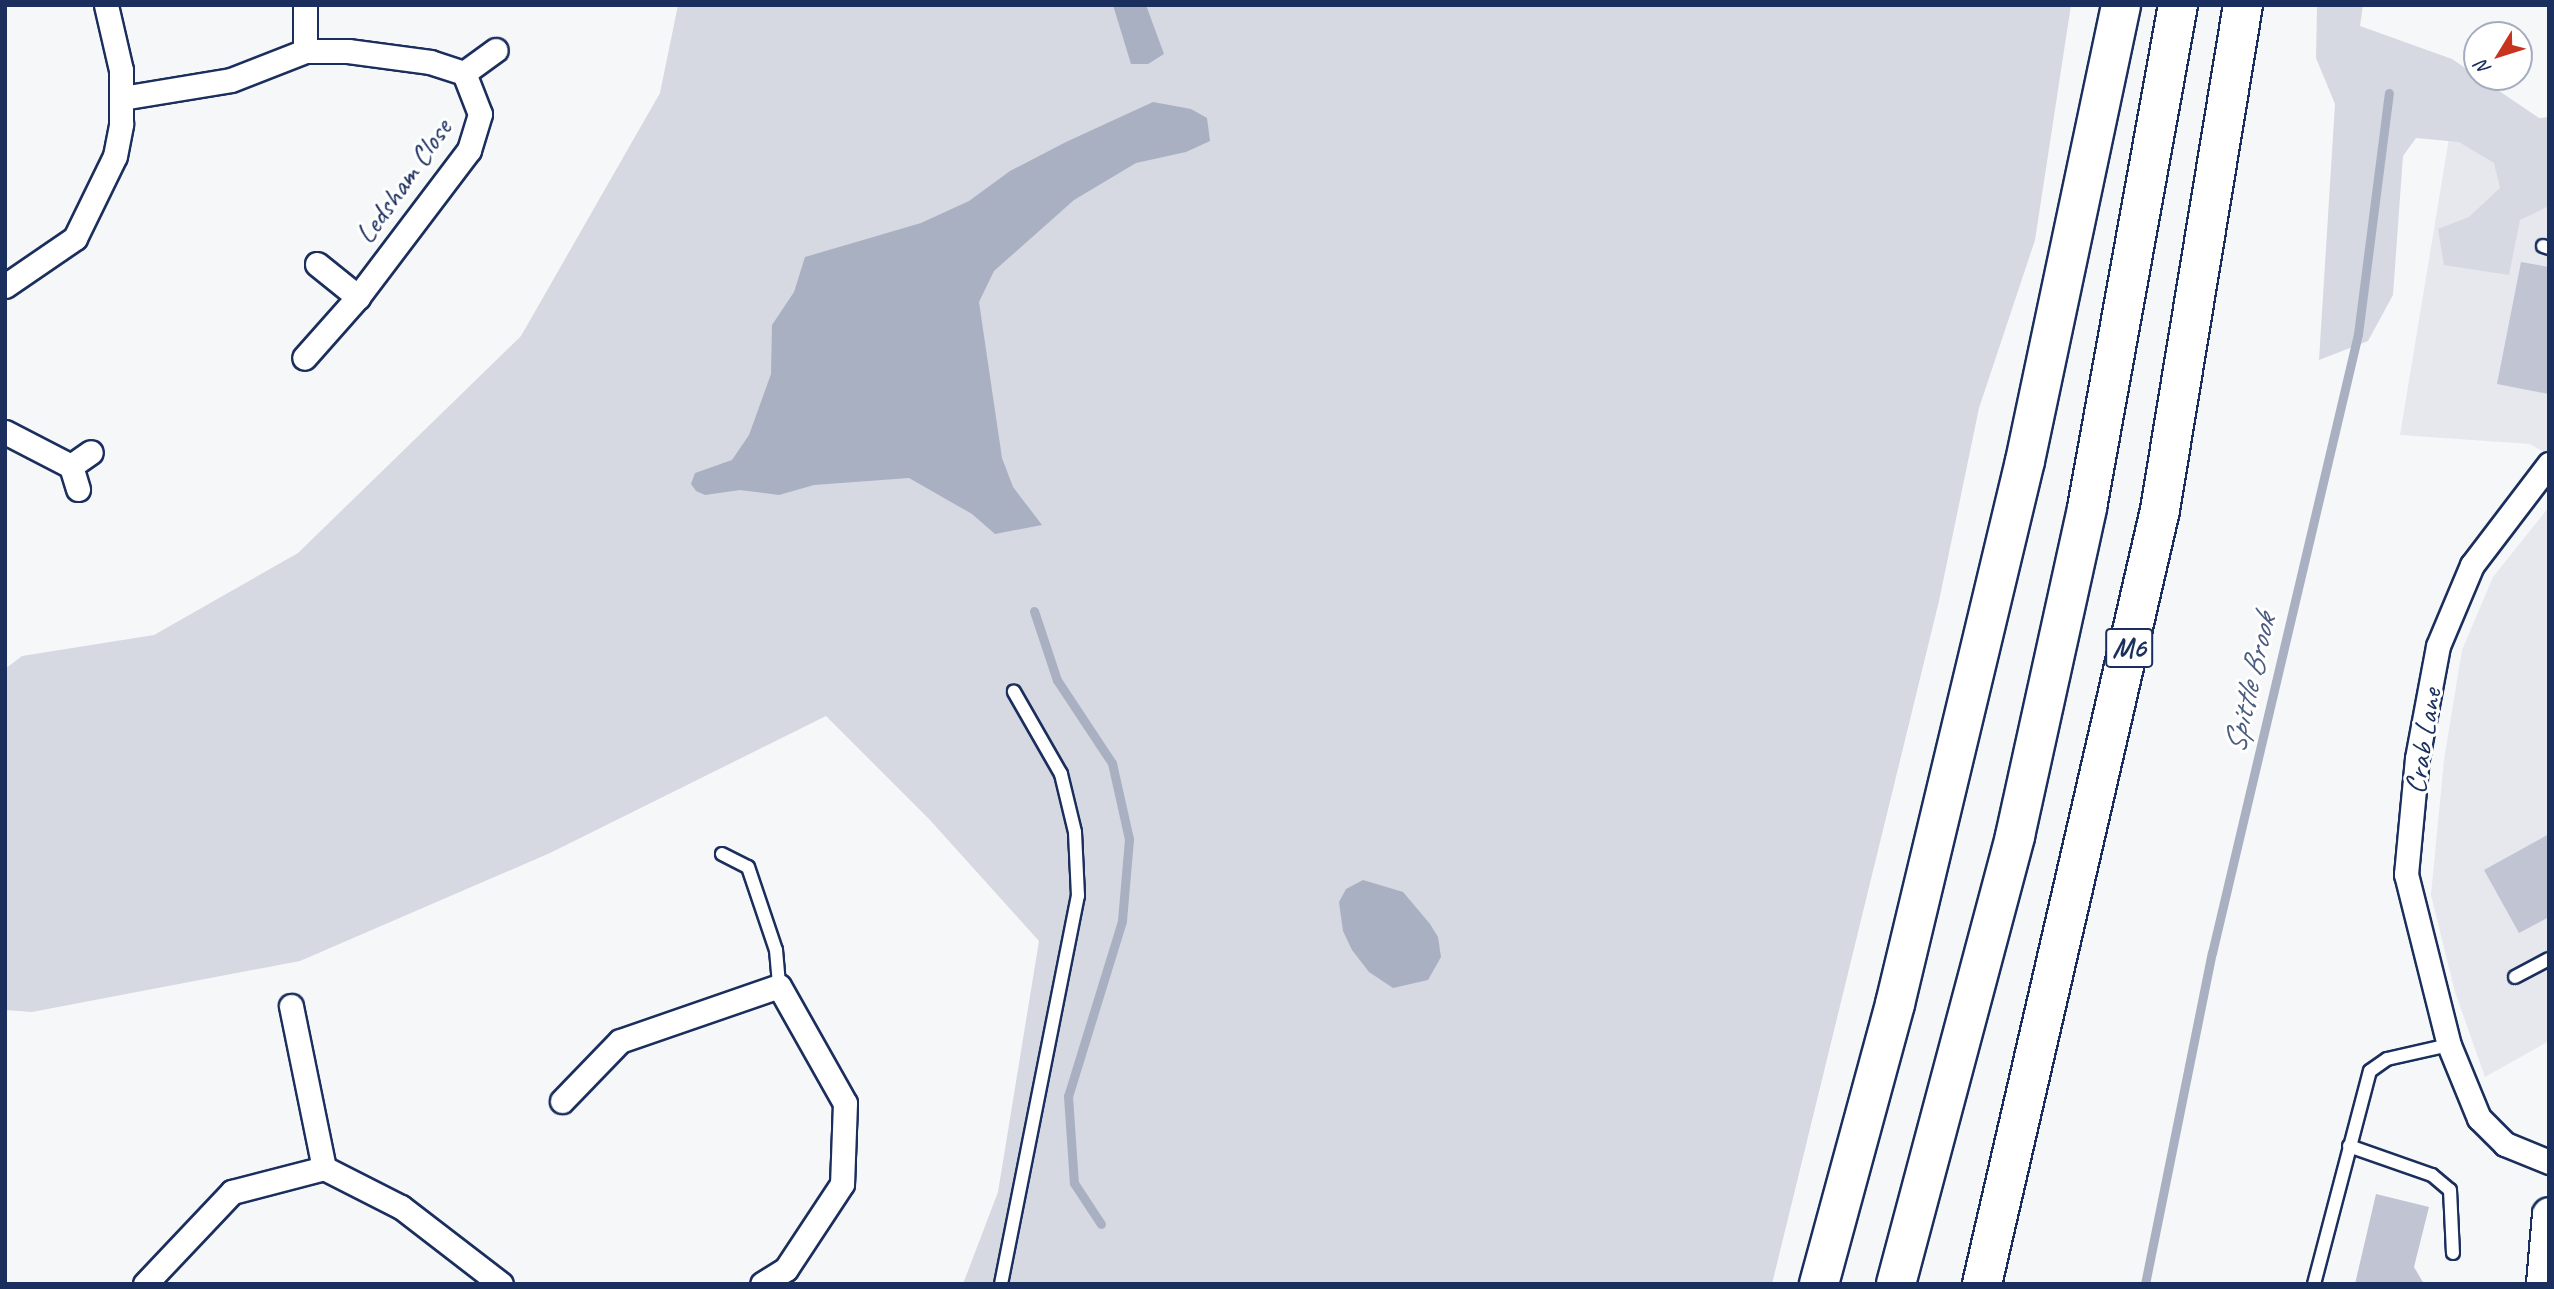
<!DOCTYPE html>
<html>
<head>
<meta charset="utf-8">
<style>
	body { margin:0 }
	#map { position:relative; width:2554px; height:1289px; overflow:hidden; background:#f6f7f9; font-family:Caveat,sans-serif }
	div>[style] { position:absolute }
	.built>* { inset:0; background:#e6e8ee }
	.green>* { inset:0; background:#d6d9e2 }
	.water>* { inset:0; background:#a9b0c1 }
	.stream>* { height:9px; margin:-4.5px; padding:0 4.5px; transform-origin:4.5px; border-radius:4.5px; background:#a9b0c1 }
	.building>* { inset:0; background:#c0c4d3 }
	.roads { filter:drop-shadow(2px 0 #1b2f5e) drop-shadow(-2px 0 #1b2f5e) drop-shadow(0 2px #1b2f5e) drop-shadow(0 -2px #1b2f5e) }
	.lane>* { height:12px; margin:-6px; padding:0 6px; transform-origin:6px; border-radius:6px; background:#fff }
	.street>* { height:23px; margin:-11.5px; padding:0 11.5px; transform-origin:11.5px; border-radius:11.5px; background:#fff }
	.secondary>* { height:32px; margin:-16px; padding:0 16px; transform-origin:16px; border-radius:16px; background:#fff }
	.highway>* { height:38px; margin:-19px; padding:0 19px; transform-origin:19px; border-radius:19px; background:#fff }
	span { translate:-50% -50%; white-space:nowrap; text-align:center; line-height:1.15; -webkit-text-stroke:6px #fff; paint-order:stroke }
	.shield-label span { padding:2px 5px; background:#fff; border:2px solid; border-radius:5px; -webkit-text-stroke-width:0 }
	.shield-label { font-size:28px; color:#1b2f5e; font-weight:700 }
	.street-label { font-size:30px; color:#1b2f5e }
	.water-label { font-size:32px; color:#4d5c81; font-style:italic }
	.frame { position:absolute; inset:0; border:7px solid #1b2f5e; pointer-events:none }
	.north { position:absolute; left:2463px; top:21px; width:70px; height:70px; box-sizing:border-box; background:#fff; border:2px solid #a4acbf; border-radius:50%; rotate:232deg; font-size:19px; font-weight:700; line-height:28px; text-align:center; color:#1b2f5e }
	.north::after { content:''; display:block; margin:auto; width:24px; height:32px; background:#c8321e; clip-path:polygon(50% 0,100% 100%,50% 72%,0 100%) }
</style>
</head>
<body>
<div id="map">
	<div class="built">
		<i style="clip-path:polygon(2452px 120px,2549px 155px,2549px 455px,2530px 444px,2400px 435px)"></i>
		<i style="clip-path:polygon(2549px 507px,2549px 1041px,2485px 1077px,2455px 992px,2431px 895px,2444px 760px,2462px 650px,2493px 577px)"></i>
	</div>
	<div class="green">
		<i style="clip-path:polygon(678px 5px,2071px 5px,2035px 240px,1979px 408px,1939px 601px,1772px 1284px,963px 1284px,998px 1192px,1039px 941px,929px 819px,826px 716px,550px 853px,300px 961px,32px 1012px,5px 1010px,5px 669px,22px 656px,154px 635px,298px 553px,521px 336px,660px 93px)"></i>
		<i style="clip-path:polygon(2317px 5px,2363px 5px,2360px 26px,2452px 59px,2539px 118px,2549px 117px,2549px 206px,2520px 220px,2509px 275px,2444px 265px,2438px 229px,2469px 217px,2500px 188px,2494px 163px,2459px 142px,2416px 138px,2403px 156px,2393px 295px,2368px 341px,2319px 360px,2335px 104px,2316px 58px)"></i>
	</div>
	<div class="water">
		<i style="clip-path:polygon(1113px 5px,1146px 5px,1164px 54px,1148px 64px,1131px 64px)"></i>
		<i style="clip-path:polygon(1153px 102px,1191px 109px,1207px 118px,1210px 141px,1186px 152px,1136px 163px,1074px 200px,994px 271px,979px 302px,1002px 458px,1013px 487px,1042px 525px,995px 534px,972px 514px,909px 478px,814px 485px,779px 495px,740px 490px,705px 495px,696px 491px,691px 484px,695px 473px,732px 460px,749px 435px,771px 374px,772px 325px,794px 292px,805px 257px,921px 223px,969px 201px,1010px 171px,1066px 142px)"></i>
		<i style="clip-path:polygon(1363px 880px,1403px 892px,1430px 924px,1438px 937px,1441px 957px,1428px 980px,1393px 988px,1369px 972px,1352px 950px,1343px 931px,1339px 902px,1346px 889px)"></i>
	</div>
	<div class="stream">
		<i style="left:1034px;top:611px;width:73px;rotate:71.6deg"></i>
		<i style="left:1057px;top:680px;width:100px;rotate:56.5deg"></i>
		<i style="left:1112px;top:763px;width:78px;rotate:77.4deg"></i>
		<i style="left:1129px;top:839px;width:82px;rotate:94.9deg"></i>
		<i style="left:1122px;top:921px;width:183px;rotate:107.1deg"></i>
		<i style="left:1068px;top:1096px;width:87px;rotate:86.1deg"></i>
		<i style="left:1074px;top:1183px;width:49px;rotate:56.6deg"></i>
		<i style="left:2145px;top:1284px;width:338px;rotate:-78.6deg"></i>
		<i style="left:2212px;top:953px;width:636px;rotate:-76.73deg"></i>
		<i style="left:2358px;top:334px;width:243px;rotate:-82.7deg"></i>
	</div>
	<div class="building">
		<i style="clip-path:polygon(2521px 262px,2549px 267px,2549px 394px,2497px 384px)"></i>
		<i style="clip-path:polygon(2549px 834px,2549px 917px,2519px 933px,2484px 870px)"></i>
		<i style="clip-path:polygon(2376px 1194px,2429px 1207px,2414px 1267px,2424px 1284px,2355px 1284px)"></i>
	</div>
	<div class="roads">
		<div class="lane">
			<i style="left:2543px;top:246px;width:6px;rotate:18deg"></i>
			<i style="left:722px;top:854px;width:29px;rotate:27deg"></i>
			<i style="left:748px;top:867px;width:88px;rotate:71.4deg"></i>
			<i style="left:776px;top:950px;width:36px;rotate:85deg"></i>
			<i style="left:2515px;top:977px;width:38px;rotate:-28deg"></i>
			<i style="left:2349px;top:1146px;width:88px;rotate:19.3deg"></i>
			<i style="left:2432px;top:1175px;width:23px;rotate:40deg"></i>
			<i style="left:2450px;top:1190px;width:63px;rotate:87.3deg"></i>
			<i style="left:1001px;top:1284px;width:396px;rotate:-78.8deg"></i>
			<i style="left:1078px;top:896px;width:64px;rotate:-92.7deg"></i>
			<i style="left:1075px;top:832px;width:60px;rotate:-103.6deg"></i>
			<i style="left:1061px;top:774px;width:95px;rotate:-119.8deg"></i>
			<i style="left:2314px;top:1284px;width:220px;rotate:-75.3deg"></i>
			<i style="left:2370px;top:1071px;width:21px;rotate:-35deg"></i>
			<i style="left:2387px;top:1059px;width:64px;rotate:-12.7deg"></i>
		</div>
		<div class="street">
			<i style="left:305px;top:51px;width:46px;rotate:-90deg"></i>
			<i style="left:464px;top:73px;width:39px;rotate:-36deg"></i>
			<i style="left:122px;top:98px;width:110px;rotate:-9.4deg"></i>
			<i style="left:231px;top:80px;width:79px;rotate:-21.4deg"></i>
			<i style="left:305px;top:51px;width:43px"></i>
			<i style="left:348px;top:51px;width:83px;rotate:7.6deg"></i>
			<i style="left:430px;top:62px;width:36px;rotate:18deg"></i>
			<i style="left:464px;top:73px;width:44px;rotate:68.7deg"></i>
			<i style="left:480px;top:114px;width:38px;rotate:107deg"></i>
			<i style="left:469px;top:150px;width:184px;rotate:127.1deg"></i>
			<i style="left:358px;top:297px;width:81px;rotate:131.5deg"></i>
			<i style="left:317px;top:264px;width:53px;rotate:38.8deg"></i>
			<i style="left:5px;top:286px;width:85px;rotate:-34.4deg"></i>
			<i style="left:75px;top:238px;width:91px;rotate:-64deg"></i>
			<i style="left:115px;top:156px;width:33px;rotate:-79deg"></i>
			<i style="left:121px;top:124px;width:54px;rotate:-90deg"></i>
			<i style="left:121px;top:70px;width:67px;rotate:-103deg"></i>
			<i style="left:5px;top:432px;width:74px;rotate:27.3deg"></i>
			<i style="left:2549px;top:464px;width:127px;rotate:127.3deg"></i>
			<i style="left:2472px;top:565px;width:88px;rotate:112.8deg"></i>
			<i style="left:2438px;top:646px;width:114px;rotate:100.6deg"></i>
			<i style="left:2417px;top:758px;width:117px;rotate:95.4deg"></i>
			<i style="left:2406px;top:874px;width:176px;rotate:75.9deg"></i>
			<i style="left:2449px;top:1045px;width:79px;rotate:67.7deg"></i>
			<i style="left:2479px;top:1118px;width:37px;rotate:45deg"></i>
			<i style="left:2505px;top:1144px;width:48px;rotate:22.2deg"></i>
			<i style="left:78px;top:489px;width:24px;rotate:-107deg"></i>
			<i style="left:71px;top:466px;width:24px;rotate:-35deg"></i>
			<i style="left:291px;top:1006px;width:165px;rotate:78.5deg"></i>
			<i style="left:562px;top:1101px;width:83px;rotate:-46deg"></i>
			<i style="left:620px;top:1041px;width:168px;rotate:-19.1deg"></i>
			<i style="left:779px;top:986px;width:134px;rotate:60.6deg"></i>
			<i style="left:845px;top:1103px;width:81px;rotate:92.1deg"></i>
			<i style="left:842px;top:1184px;width:102px;rotate:123.4deg"></i>
			<i style="left:786px;top:1269px;width:28px;rotate:148deg"></i>
			<i style="left:145px;top:1284px;width:127px;rotate:-46.6deg"></i>
			<i style="left:232px;top:1192px;width:95px;rotate:-14.6deg"></i>
			<i style="left:324px;top:1168px;width:86px;rotate:26.9deg"></i>
			<i style="left:401px;top:1207px;width:126px;rotate:37.6deg"></i>
		</div>
		<div class="secondary">
			<i style="left:2543px;top:1284px;width:70px;rotate:-85.1deg"></i>
		</div>
		<div class="highway">
			<i style="left:1819px;top:1284px;width:290px;rotate:-74.8deg"></i>
			<i style="left:1895px;top:1004px;width:558px;rotate:-76.54deg"></i>
			<i style="left:2025px;top:461px;width:466px;rotate:-78.1deg"></i>
			<i style="left:1896px;top:1284px;width:464px;rotate:-75.1deg"></i>
			<i style="left:2015px;top:836px;width:336px;rotate:-77.6deg"></i>
			<i style="left:2087px;top:508px;width:511px;rotate:-79.75deg"></i>
			<i style="left:1982px;top:1284px;width:794px;rotate:-77.05deg"></i>
			<i style="left:2160px;top:510px;width:512px;rotate:-80.67deg"></i>
		</div>
	</div>
	<div class="shield-label">
		<span style="left:2129px;top:648px">M6</span>
	</div>
	<div class="street-label">
		<span style="left:403px;top:181px;rotate:-55deg">Ledsham Close</span>
		<span style="left:2423px;top:741px;rotate:-81deg">Crab Lane</span>
	</div>
	<div class="water-label">
		<span style="left:2250px;top:684px;rotate:-77deg">Spittle Brook</span>
	</div>
	<div class="frame"></div>
	<div class="north">N</div>
</div>
</body>
</html>
